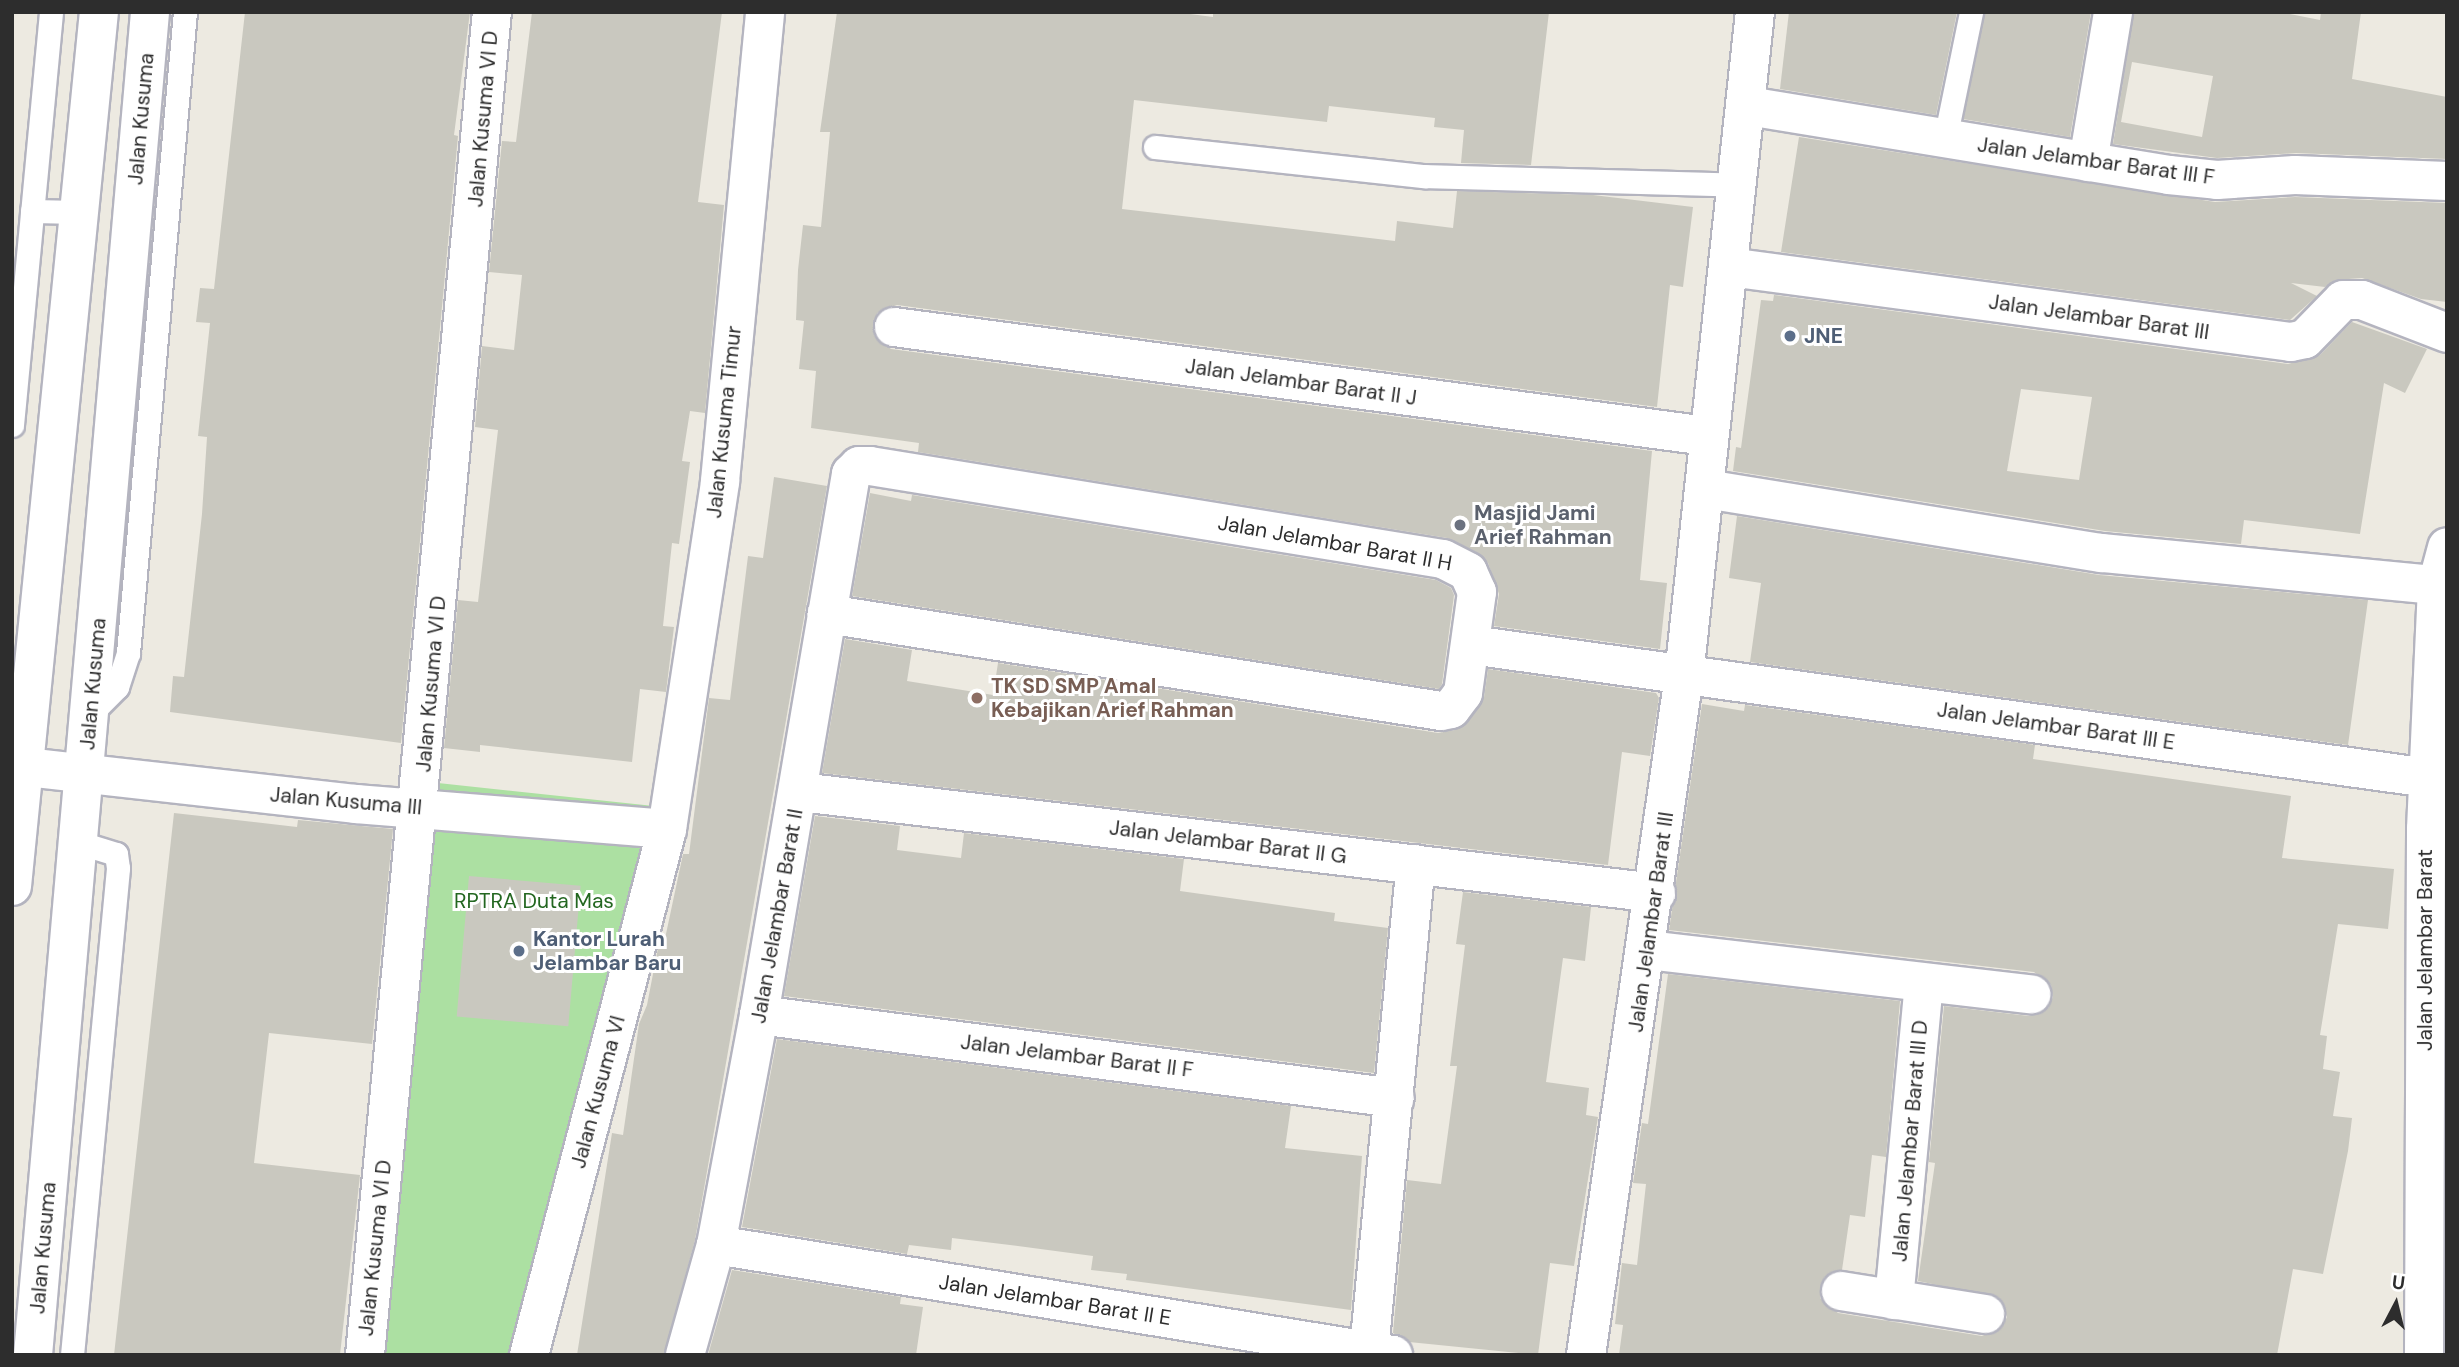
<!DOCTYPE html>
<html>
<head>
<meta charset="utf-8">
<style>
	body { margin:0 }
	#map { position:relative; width:2459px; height:1367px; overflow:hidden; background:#edeae1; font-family:"DM Sans",sans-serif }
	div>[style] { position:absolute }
	.green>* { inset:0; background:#ace0a2 }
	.building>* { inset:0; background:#c9c8bf; transform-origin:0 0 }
	.roads { filter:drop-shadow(2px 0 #b4b4bf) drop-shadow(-2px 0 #b4b4bf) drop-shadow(0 2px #b4b4bf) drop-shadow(0 -2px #b4b4bf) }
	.service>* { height:23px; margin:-11.5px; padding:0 11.5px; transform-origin:11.5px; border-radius:11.5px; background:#fff }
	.minor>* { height:38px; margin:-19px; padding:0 19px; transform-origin:19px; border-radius:19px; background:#fff }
	.tertiary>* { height:38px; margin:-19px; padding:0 19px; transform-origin:19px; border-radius:19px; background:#fff }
	.dots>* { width:19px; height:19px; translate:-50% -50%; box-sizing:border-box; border:4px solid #fff; border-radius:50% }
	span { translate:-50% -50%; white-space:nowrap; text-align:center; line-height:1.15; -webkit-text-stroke:6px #fff; paint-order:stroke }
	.street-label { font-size:21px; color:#2d2d2d }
	.service-label { font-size:21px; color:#4e5e75; font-weight:700 }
	.left { translate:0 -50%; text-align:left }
	.worship-label { font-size:21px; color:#5b616d; font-weight:700 }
	.education-label { font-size:21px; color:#785e54; font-weight:700 }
	.park-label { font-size:21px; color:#236720 }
	.frame { position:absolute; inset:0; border:14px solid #2d2d2d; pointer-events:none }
	.north { position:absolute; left:2361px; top:1269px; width:70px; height:70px; -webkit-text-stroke:5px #fff; paint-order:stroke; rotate:7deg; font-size:19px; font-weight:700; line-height:28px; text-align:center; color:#2d2d2d }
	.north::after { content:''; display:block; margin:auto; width:24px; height:32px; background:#2d2d2d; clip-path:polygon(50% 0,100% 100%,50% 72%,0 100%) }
</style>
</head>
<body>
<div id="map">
	<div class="green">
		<i style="clip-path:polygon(438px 783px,663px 807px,551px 1355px,383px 1355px)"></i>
	</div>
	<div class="building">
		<i style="clip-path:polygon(245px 12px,470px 12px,454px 135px,458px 136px,401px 743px,170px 712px,173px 676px,184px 677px,202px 514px,207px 437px,198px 436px,210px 323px,196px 322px,200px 288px,214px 289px)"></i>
		<i style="clip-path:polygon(532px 12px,722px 12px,698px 202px,724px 205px,705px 413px,690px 411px,682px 461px,690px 462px,679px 544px,672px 543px,663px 626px,674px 627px,666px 692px,640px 689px,632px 762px,480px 745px,480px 752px,444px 748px,458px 600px,478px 602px,498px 430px,475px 427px,482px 346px,514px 350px,522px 275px,489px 272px,502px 141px,516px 142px)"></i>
		<i style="clip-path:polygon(837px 12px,1175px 12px,1213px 17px,1213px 12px,1549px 12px,1531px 165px,1461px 163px,1464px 130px,1434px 127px,1435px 118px,1329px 106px,1327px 122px,1134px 100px,1122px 209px,1395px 241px,1397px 221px,1453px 228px,1457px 191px,1593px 195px,1693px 207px,1683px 287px,1670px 285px,1657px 407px,897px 305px,877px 313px,874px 335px,891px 349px,1652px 451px,1640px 580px,1667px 583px,1660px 649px,1494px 626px,1499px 594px,1488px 563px,1478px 553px,1447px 538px,918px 452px,919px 443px,811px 428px,816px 371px,799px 369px,804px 321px,796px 320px,798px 270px,803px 225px,821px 227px,830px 132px,820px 132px)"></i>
		<i style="clip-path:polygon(1789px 12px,1957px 12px,1936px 115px,1780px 89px)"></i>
		<i style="clip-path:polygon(1985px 12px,2091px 12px,2070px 137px,1963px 119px)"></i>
		<i style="clip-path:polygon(evenodd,2134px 12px,2279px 12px,2320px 20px,2321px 12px,2361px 12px,2352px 79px,2447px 97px,2447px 159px,2296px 153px,2217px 158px,2113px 144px,2134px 12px,2132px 62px,2213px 76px,2202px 137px,2121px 122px,2132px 62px)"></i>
		<i style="clip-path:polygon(1799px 137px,2215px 202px,2295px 197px,2447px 203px,2447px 302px,2421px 299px,2362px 278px,2335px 280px,2325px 287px,2291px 283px,2317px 296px,2290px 320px,1781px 252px)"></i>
		<i style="clip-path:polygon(evenodd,1774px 295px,2288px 364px,2320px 355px,2352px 322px,2427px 349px,2405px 393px,2384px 383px,2360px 534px,2244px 520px,2241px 544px,2105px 531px,1733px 471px,1736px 447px,1741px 448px,1761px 300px,1773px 301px,1774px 295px,2021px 389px,2092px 397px,2079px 480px,2007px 471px,2021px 389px)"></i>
		<i style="clip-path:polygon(774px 477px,827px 486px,695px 1240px,664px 1355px,577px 1355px,612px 1133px,623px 1135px,639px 1024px,647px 1005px,658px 948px,663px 948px,683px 854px,689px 854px,709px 698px,730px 700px,748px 556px,763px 558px)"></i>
		<i style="clip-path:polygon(870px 493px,911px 501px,912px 495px,1436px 580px,1451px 588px,1454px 595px,1442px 684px,1439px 689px,852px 596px)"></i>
		<i style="clip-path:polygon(1737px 516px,2099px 575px,2368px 600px,2348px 745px,1750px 662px,1761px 583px,1729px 578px)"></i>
		<i style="clip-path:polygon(845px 639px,912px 650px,907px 681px,993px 695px,998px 663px,1438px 733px,1455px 730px,1468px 722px,1484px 697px,1488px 669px,1656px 693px,1659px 698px,1650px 756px,1622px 752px,1608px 865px,822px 773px)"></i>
		<i style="clip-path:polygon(1702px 704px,1744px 711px,1745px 705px,2035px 745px,2033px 759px,2291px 796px,2282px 858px,2394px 869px,2388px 929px,2338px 924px,2320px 1035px,2327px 1036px,2323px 1069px,2340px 1072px,2333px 1116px,2352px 1118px,2348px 1151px,2323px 1274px,2293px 1269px,2277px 1355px,1619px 1355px,1623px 1325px,1615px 1324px,1622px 1263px,1637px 1265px,1646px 1184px,1633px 1183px,1642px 1123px,1648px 1124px,1668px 974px,1900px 1001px,1886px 1157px,1872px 1155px,1865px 1217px,1850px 1215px,1842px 1270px,1824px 1278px,1820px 1298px,1838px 1313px,1982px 1336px,2002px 1327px,2007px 1317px,1999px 1298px,1918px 1281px,1935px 1163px,1929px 1162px,1944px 1006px,2029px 1016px,2048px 1008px,2053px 997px,2051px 985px,2034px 972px,1669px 930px)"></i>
		<i style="clip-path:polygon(174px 813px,297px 827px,298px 820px,393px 829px,372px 1044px,269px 1033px,254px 1163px,360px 1175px,340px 1355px,114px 1355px)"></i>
		<i style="clip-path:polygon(815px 816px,900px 826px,897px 850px,961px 858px,964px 833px,1184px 859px,1180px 891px,1335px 913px,1334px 921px,1388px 928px,1374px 1073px,784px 996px)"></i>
		<i style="left:469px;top:876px;width:112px;height:141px;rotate:5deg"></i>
		<i style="clip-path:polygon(1463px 892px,1591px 907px,1585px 961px,1563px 958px,1546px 1082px,1589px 1088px,1586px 1115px,1598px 1117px,1574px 1266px,1550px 1263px,1538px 1355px,1409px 1342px,1393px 1333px,1407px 1180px,1441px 1184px,1457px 1066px,1450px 1066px,1465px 945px,1456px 944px)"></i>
		<i style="clip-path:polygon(777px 1039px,1291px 1106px,1285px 1148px,1362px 1156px,1351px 1310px,1126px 1280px,1127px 1274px,1091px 1270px,1093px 1256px,1010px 1245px,952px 1238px,951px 1250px,909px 1245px,907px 1254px,742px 1227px)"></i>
		<i style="clip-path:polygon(732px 1270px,901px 1297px,900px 1304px,923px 1307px,916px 1355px,708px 1355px)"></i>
	</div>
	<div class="roads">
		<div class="service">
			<i style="left:1945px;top:139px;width:130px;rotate:-78.4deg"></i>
			<i style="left:1155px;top:147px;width:271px;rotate:6.2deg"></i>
			<i style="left:1424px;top:176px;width:314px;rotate:1.6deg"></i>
			<i style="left:32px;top:211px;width:47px;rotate:1.2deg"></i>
			<i style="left:12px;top:425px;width:415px;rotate:-84.6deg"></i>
			<i style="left:91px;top:713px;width:37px;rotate:-45deg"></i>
			<i style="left:117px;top:687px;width:36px;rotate:-72deg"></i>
			<i style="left:128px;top:653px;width:644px;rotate:-84.92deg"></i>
			<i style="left:72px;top:1355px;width:489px;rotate:-84.6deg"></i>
			<i style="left:118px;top:868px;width:14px;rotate:-98deg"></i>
			<i style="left:116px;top:854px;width:39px;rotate:-163deg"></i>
		</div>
		<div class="minor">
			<i style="left:1748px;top:106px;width:427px;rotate:9.3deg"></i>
			<i style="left:2169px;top:175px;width:48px;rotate:5.9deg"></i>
			<i style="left:2217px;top:180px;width:78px;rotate:-3.7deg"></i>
			<i style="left:2295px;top:175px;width:152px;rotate:2.3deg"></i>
			<i style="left:2088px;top:162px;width:152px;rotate:-80.5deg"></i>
			<i style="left:1729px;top:267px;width:567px;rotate:7.6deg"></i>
			<i style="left:2291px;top:342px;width:14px;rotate:-12deg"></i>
			<i style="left:2305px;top:339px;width:54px;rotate:-45.7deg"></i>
			<i style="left:2343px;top:300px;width:19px"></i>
			<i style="left:2362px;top:300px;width:91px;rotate:21.2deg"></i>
			<i style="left:894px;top:327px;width:820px;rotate:7.64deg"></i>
			<i style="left:1706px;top:489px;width:401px;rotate:9.2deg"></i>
			<i style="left:2102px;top:553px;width:337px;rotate:5.5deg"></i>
			<i style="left:1471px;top:645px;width:966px;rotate:7.91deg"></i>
			<i style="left:26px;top:767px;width:332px;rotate:6.4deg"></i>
			<i style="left:356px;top:804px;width:312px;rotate:4.6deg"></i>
			<i style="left:800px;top:792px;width:862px;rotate:6.73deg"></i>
			<i style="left:1648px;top:950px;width:386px;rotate:6.6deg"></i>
			<i style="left:759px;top:1015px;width:641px;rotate:7.44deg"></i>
			<i style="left:716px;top:1245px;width:686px;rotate:9.23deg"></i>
			<i style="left:1841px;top:1291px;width:146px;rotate:9.1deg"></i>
			<i style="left:1894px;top:1300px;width:318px;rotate:-84.6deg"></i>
			<i style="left:1369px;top:1350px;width:488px;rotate:-84.5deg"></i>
			<i style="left:365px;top:1355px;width:1349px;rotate:-84.6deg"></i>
			<i style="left:529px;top:1355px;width:544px;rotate:-75.3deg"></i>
			<i style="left:667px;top:829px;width:352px;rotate:-81.3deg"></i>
			<i style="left:720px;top:481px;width:471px;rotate:-84.5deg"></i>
			<i style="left:685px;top:1355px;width:114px;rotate:-74.3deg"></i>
			<i style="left:716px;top:1245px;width:234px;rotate:-79.4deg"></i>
			<i style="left:759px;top:1015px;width:549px;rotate:-80.35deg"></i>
			<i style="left:851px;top:474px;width:11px;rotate:-45deg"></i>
			<i style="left:859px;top:466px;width:11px"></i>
			<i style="left:870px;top:466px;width:580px;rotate:9.22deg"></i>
			<i style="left:1443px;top:559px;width:28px;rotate:27deg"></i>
			<i style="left:1468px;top:572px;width:22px;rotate:66deg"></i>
			<i style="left:1477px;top:592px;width:102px;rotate:97.9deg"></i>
			<i style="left:1463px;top:693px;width:20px;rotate:127deg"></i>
			<i style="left:1451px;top:709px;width:10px;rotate:169deg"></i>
			<i style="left:1441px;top:711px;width:622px;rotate:-171.02deg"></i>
			<i style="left:1586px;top:1355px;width:686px;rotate:-81.79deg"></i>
			<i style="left:1684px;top:676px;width:668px;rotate:-83.9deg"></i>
		</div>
		<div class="tertiary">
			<i style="left:12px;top:886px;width:878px;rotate:-84.32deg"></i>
			<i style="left:33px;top:1355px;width:1348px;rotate:-85.02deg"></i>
			<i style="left:2424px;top:1355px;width:526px;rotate:-89.78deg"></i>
			<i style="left:2426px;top:829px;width:244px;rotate:-87.4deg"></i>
			<i style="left:2437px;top:585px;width:39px;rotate:-75deg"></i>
		</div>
	</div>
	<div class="dots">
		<i style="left:1790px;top:336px;background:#5c6f8a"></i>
		<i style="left:1460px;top:525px;background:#6b7280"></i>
		<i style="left:977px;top:698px;background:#8d6e63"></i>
		<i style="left:519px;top:951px;background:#5c6f8a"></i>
	</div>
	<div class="street-label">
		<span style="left:141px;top:119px;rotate:-85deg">Jalan Kusuma</span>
		<span style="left:483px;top:119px;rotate:-85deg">Jalan Kusuma VI D</span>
		<span style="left:2096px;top:161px;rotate:8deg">Jalan Jelambar Barat III F</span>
		<span style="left:2099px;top:317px;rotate:8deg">Jalan Jelambar Barat III</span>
		<span style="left:1301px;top:382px;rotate:8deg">Jalan Jelambar Barat II J</span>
		<span style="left:724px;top:422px;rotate:-84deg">Jalan Kusuma Timur</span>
		<span style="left:1335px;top:543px;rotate:10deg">Jalan Jelambar Barat II H</span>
		<span style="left:93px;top:684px;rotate:-85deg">Jalan Kusuma</span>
		<span style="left:431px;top:684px;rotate:-85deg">Jalan Kusuma VI D</span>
		<span style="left:2056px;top:726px;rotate:8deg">Jalan Jelambar Barat III E</span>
		<span style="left:346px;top:801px;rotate:5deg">Jalan Kusuma III</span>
		<span style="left:1228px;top:842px;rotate:7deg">Jalan Jelambar Barat II G</span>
		<span style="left:777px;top:916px;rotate:-80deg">Jalan Jelambar Barat II</span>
		<span style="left:1651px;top:922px;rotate:-82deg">Jalan Jelambar Barat III</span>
		<span style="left:2425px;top:950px;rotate:-90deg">Jalan Jelambar Barat</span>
		<span style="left:1077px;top:1056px;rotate:7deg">Jalan Jelambar Barat II F</span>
		<span style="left:598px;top:1092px;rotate:-75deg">Jalan Kusuma VI</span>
		<span style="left:1910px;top:1141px;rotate:-85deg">Jalan Jelambar Barat III D</span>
		<span style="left:43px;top:1248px;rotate:-85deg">Jalan Kusuma</span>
		<span style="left:375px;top:1248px;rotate:-84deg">Jalan Kusuma VI D</span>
		<span style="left:1055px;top:1300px;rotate:9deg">Jalan Jelambar Barat II E</span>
	</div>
	<div class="service-label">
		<span class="left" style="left:1804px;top:336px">JNE</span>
		<span class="left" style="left:533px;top:951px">Kantor Lurah<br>Jelambar Baru</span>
	</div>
	<div class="worship-label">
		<span class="left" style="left:1474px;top:525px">Masjid Jami<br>Arief Rahman</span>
	</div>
	<div class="education-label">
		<span class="left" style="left:991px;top:698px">TK SD SMP Amal<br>Kebajikan Arief Rahman</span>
	</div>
	<div class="park-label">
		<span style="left:534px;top:901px">RPTRA Duta Mas</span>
	</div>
	<div class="frame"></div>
	<div class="north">U</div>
</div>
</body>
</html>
